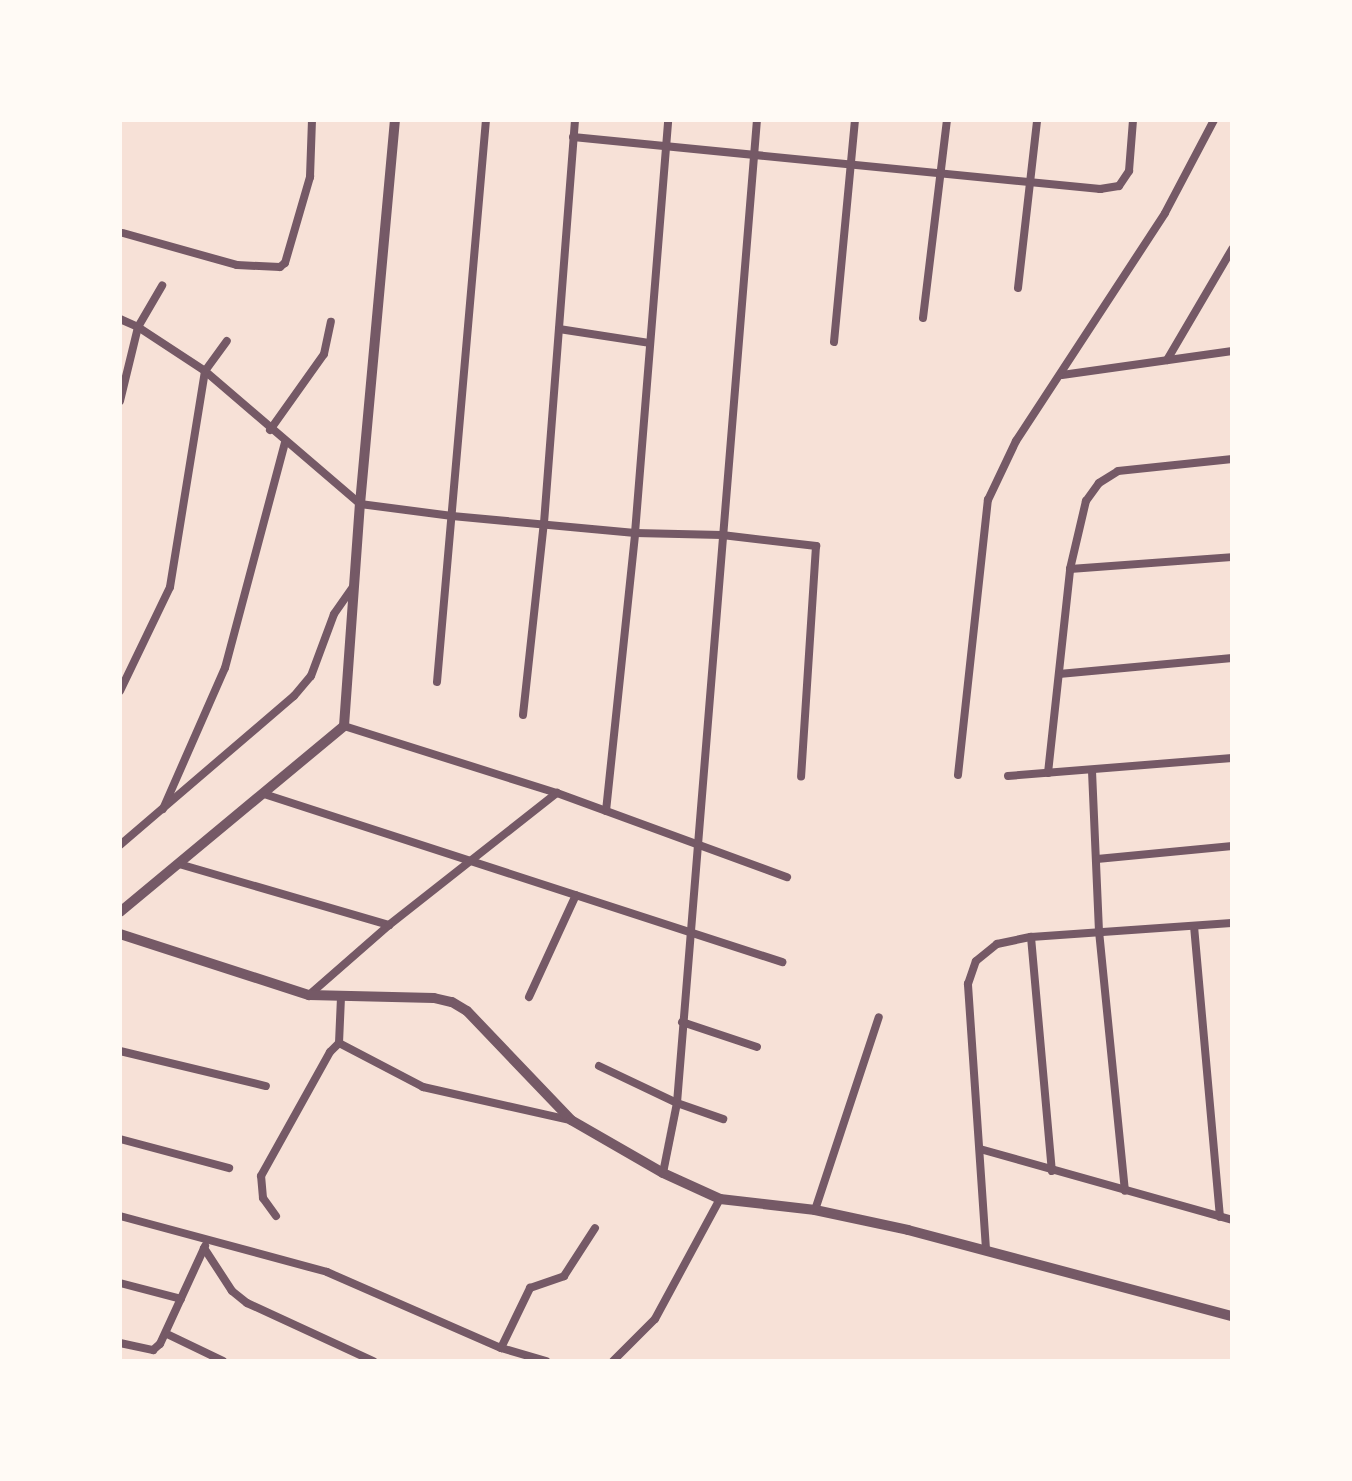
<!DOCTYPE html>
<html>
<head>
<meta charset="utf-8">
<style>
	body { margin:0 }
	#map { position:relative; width:1352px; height:1481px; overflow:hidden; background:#f7e1d7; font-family:"Golos Text",sans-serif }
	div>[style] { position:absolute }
	.minor>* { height:8px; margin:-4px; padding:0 4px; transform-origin:4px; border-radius:4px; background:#755966 }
	.tertiary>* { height:10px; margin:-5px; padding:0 5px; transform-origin:5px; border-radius:5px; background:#755966 }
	span { translate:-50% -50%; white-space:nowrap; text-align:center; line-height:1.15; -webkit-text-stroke:7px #fffaf5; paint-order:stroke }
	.frame { position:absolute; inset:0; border:122px solid #fffaf5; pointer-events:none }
</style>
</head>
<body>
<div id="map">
	<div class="minor">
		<i style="left:573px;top:137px;width:530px;rotate:5.64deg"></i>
		<i style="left:1100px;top:189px;width:19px;rotate:-9deg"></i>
		<i style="left:1119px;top:186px;width:18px;rotate:-56deg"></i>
		<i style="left:1129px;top:171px;width:51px;rotate:-85.5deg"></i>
		<i style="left:123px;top:233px;width:118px;rotate:15.7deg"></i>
		<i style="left:237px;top:265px;width:43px;rotate:2.7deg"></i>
		<i style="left:280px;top:267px;width:6px;rotate:-39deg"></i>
		<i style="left:285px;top:263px;width:90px;rotate:-73.8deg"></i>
		<i style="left:310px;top:177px;width:57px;rotate:-88deg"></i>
		<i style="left:1018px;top:288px;width:169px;rotate:-83.5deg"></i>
		<i style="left:923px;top:318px;width:199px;rotate:-83.1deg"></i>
		<i style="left:120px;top:319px;width:20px;rotate:24deg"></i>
		<i style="left:138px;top:327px;width:80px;rotate:33.3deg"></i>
		<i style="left:205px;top:371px;width:204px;rotate:40.6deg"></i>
		<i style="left:360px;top:504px;width:93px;rotate:7.4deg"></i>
		<i style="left:452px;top:516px;width:184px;rotate:5.3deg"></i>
		<i style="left:635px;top:533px;width:87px;rotate:1.3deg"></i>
		<i style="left:722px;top:535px;width:95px;rotate:6.7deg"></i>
		<i style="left:816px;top:546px;width:231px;rotate:93.7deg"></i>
		<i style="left:559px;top:329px;width:91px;rotate:8.8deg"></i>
		<i style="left:834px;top:342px;width:223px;rotate:-84.6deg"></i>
		<i style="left:1167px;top:360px;width:129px;rotate:-59.6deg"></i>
		<i style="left:1062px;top:375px;width:172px;rotate:-8deg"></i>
		<i style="left:120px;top:401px;width:76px;rotate:-76.3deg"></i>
		<i style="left:138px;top:327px;width:48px;rotate:-59.7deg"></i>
		<i style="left:270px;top:430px;width:93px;rotate:-54.6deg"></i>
		<i style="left:324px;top:354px;width:33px;rotate:-78deg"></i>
		<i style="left:1070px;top:569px;width:162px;rotate:-4.2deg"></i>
		<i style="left:1059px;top:674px;width:174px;rotate:-5.3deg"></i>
		<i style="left:437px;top:682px;width:564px;rotate:-85.02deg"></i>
		<i style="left:120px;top:691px;width:115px;rotate:-64.3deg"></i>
		<i style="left:170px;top:587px;width:219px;rotate:-80.8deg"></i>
		<i style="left:205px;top:371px;width:37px;rotate:-54deg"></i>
		<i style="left:523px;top:715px;width:193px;rotate:-83.8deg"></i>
		<i style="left:544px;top:523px;width:404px;rotate:-85.6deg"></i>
		<i style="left:344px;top:726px;width:223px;rotate:17.5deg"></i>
		<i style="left:557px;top:793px;width:245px;rotate:20.1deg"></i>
		<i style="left:1092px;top:771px;width:160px;rotate:87.5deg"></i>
		<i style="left:1099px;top:931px;width:261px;rotate:84.3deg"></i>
		<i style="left:1048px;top:773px;width:205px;rotate:-83.8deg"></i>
		<i style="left:1070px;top:569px;width:70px;rotate:-76.8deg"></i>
		<i style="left:1086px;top:501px;width:22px;rotate:-54deg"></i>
		<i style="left:1099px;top:483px;width:22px;rotate:-32deg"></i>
		<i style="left:1118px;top:471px;width:115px;rotate:-6deg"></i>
		<i style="left:958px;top:775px;width:277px;rotate:-83.8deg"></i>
		<i style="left:988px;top:500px;width:65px;rotate:-64.6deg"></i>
		<i style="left:1016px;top:441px;width:272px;rotate:-56.8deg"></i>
		<i style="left:1165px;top:213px;width:105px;rotate:-62.2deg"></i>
		<i style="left:1008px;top:776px;width:225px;rotate:-4.6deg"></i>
		<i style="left:264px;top:794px;width:545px;rotate:17.97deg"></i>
		<i style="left:163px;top:809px;width:154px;rotate:-66.3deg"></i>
		<i style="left:225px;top:668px;width:234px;rotate:-75.1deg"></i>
		<i style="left:606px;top:811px;width:280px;rotate:-84deg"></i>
		<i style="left:635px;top:533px;width:414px;rotate:-85.4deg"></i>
		<i style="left:120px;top:845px;width:229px;rotate:-40.6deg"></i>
		<i style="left:294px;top:696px;width:26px;rotate:-50deg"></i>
		<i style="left:311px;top:676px;width:66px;rotate:-69.6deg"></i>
		<i style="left:334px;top:614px;width:33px;rotate:-55deg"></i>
		<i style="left:1097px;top:859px;width:136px;rotate:-5.5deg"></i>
		<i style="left:179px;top:864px;width:219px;rotate:16.2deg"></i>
		<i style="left:1194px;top:926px;width:292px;rotate:84.9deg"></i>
		<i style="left:1031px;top:937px;width:235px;rotate:84.9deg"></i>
		<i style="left:309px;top:995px;width:106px;rotate:-41.2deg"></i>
		<i style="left:389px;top:925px;width:214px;rotate:-38.2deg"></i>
		<i style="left:529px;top:997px;width:112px;rotate:-65.3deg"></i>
		<i style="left:682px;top:1022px;width:79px;rotate:18.4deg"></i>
		<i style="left:339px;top:1043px;width:95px;rotate:27.6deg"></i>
		<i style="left:423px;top:1087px;width:151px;rotate:12.7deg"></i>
		<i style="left:120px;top:1051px;width:150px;rotate:13.5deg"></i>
		<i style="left:599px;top:1066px;width:86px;rotate:25.4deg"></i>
		<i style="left:677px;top:1103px;width:49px;rotate:19.2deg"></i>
		<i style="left:120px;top:1139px;width:113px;rotate:14.9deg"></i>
		<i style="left:980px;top:1149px;width:262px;rotate:15.7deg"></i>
		<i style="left:663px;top:1173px;width:71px;rotate:-78.7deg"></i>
		<i style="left:677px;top:1103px;width:986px;rotate:-85.35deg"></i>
		<i style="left:815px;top:1210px;width:203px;rotate:-71.7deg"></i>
		<i style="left:120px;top:1216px;width:214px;rotate:15.1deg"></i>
		<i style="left:327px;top:1272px;width:190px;rotate:23.6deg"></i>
		<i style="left:501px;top:1348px;width:47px;rotate:16.1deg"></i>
		<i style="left:276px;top:1216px;width:22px;rotate:-126deg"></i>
		<i style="left:263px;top:1198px;width:22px;rotate:-95deg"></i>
		<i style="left:261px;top:1176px;width:142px;rotate:-60.9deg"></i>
		<i style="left:330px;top:1052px;width:13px;rotate:-45deg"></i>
		<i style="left:339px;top:1043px;width:46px;rotate:-87.5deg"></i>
		<i style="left:204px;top:1248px;width:51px;rotate:56.9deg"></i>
		<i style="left:232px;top:1291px;width:19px;rotate:39deg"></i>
		<i style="left:247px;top:1303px;width:139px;rotate:24.7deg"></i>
		<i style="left:986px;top:1249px;width:266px;rotate:-93.9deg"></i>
		<i style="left:968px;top:984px;width:24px;rotate:-71deg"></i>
		<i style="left:976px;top:961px;width:27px;rotate:-39deg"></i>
		<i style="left:997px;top:944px;width:35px;rotate:-12deg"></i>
		<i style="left:1031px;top:937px;width:201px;rotate:-4deg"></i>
		<i style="left:120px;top:1283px;width:63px;rotate:14.7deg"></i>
		<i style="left:167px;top:1334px;width:62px;rotate:25.7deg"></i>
		<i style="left:120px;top:1343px;width:34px;rotate:12deg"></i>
		<i style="left:153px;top:1350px;width:9px;rotate:-41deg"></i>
		<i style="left:160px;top:1344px;width:108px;rotate:-65.3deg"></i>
		<i style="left:501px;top:1348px;width:67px;rotate:-64.2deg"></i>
		<i style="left:530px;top:1288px;width:36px;rotate:-19deg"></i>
		<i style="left:564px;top:1276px;width:57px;rotate:-57.1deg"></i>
		<i style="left:613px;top:1361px;width:59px;rotate:-45deg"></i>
		<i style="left:655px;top:1319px;width:136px;rotate:-61.6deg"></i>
	</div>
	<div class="tertiary">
		<i style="left:120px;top:912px;width:291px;rotate:-39.7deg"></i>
		<i style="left:344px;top:726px;width:223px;rotate:-85.9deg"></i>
		<i style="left:360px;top:504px;width:386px;rotate:-84.8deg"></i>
		<i style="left:120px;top:934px;width:199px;rotate:17.9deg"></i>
		<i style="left:309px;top:995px;width:125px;rotate:1.4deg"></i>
		<i style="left:434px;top:998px;width:18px;rotate:13deg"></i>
		<i style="left:452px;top:1002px;width:17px;rotate:31deg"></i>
		<i style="left:467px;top:1011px;width:151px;rotate:46.3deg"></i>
		<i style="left:571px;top:1120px;width:106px;rotate:29.9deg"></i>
		<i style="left:663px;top:1173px;width:63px;rotate:24.5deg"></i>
		<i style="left:720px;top:1199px;width:96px;rotate:6.6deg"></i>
		<i style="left:815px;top:1210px;width:95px;rotate:12.1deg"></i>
		<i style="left:908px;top:1230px;width:335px;rotate:14.9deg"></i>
	</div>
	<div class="frame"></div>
</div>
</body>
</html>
